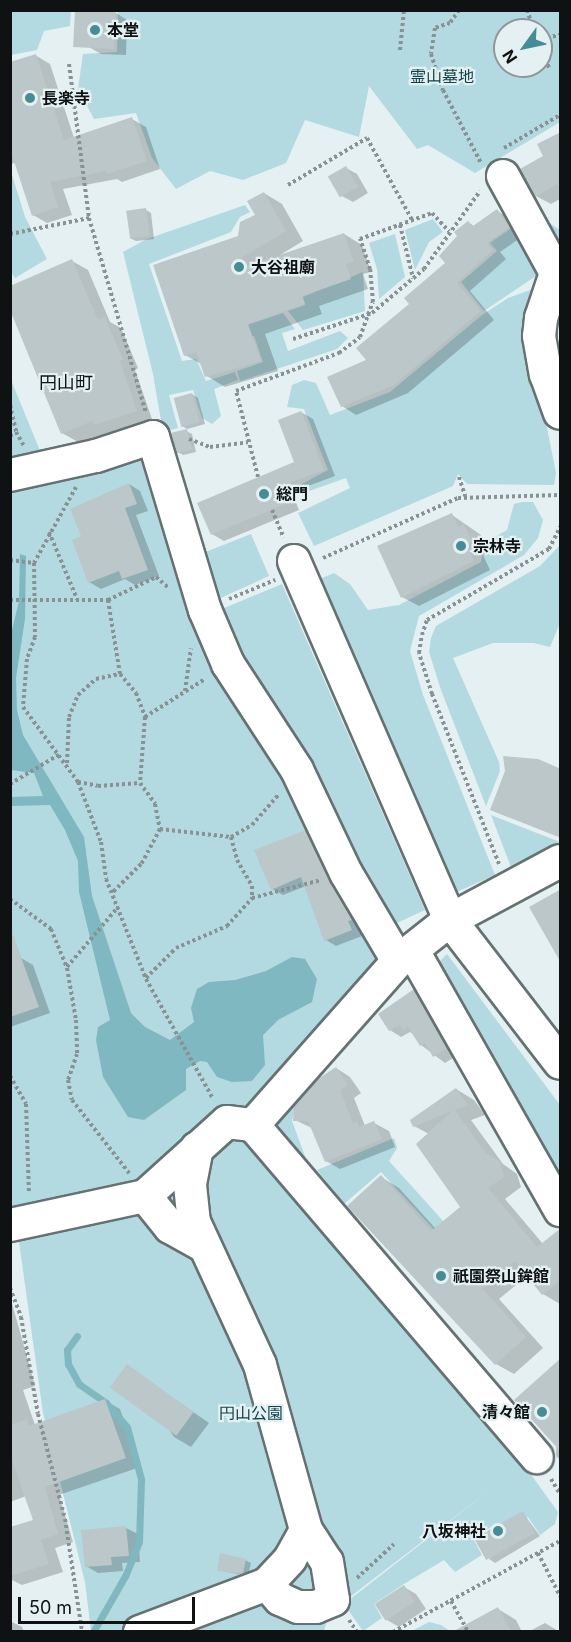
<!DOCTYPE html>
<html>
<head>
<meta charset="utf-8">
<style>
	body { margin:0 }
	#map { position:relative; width:571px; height:1642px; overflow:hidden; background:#e4f0f2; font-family:Inter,"Noto Sans JP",sans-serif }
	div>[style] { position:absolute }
	.green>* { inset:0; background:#b3dae0 }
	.water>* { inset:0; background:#7fb8c0 }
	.shadow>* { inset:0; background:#0003 }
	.stream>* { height:7px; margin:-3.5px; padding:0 3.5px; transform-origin:3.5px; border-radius:3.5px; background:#7fb8c0 }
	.building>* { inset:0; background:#bbc7c8; transform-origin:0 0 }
	.path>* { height:4px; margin-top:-2px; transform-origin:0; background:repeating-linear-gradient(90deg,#889193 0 3px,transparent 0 6px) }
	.roads { filter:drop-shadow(2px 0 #667172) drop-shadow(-2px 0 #667172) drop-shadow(0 2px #667172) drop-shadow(0 -2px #667172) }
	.minor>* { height:32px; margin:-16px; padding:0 16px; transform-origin:16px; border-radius:16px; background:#fff }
	.dots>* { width:16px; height:16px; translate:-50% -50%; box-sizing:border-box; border:3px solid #e4f0f2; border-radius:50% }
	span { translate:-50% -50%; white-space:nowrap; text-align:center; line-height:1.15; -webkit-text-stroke:4.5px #e4f0f2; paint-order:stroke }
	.poi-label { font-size:16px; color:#0e1213; font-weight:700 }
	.left { translate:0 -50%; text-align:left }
	.right { translate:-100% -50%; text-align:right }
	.park-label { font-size:16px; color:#0e434a }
	.neighbourhood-label { font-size:18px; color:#0e1213 }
	.frame { position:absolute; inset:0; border:12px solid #0e1213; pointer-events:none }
	.north { position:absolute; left:493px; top:18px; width:60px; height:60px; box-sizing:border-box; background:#e4f0f2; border:2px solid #8e9799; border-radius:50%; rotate:237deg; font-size:16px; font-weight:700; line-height:24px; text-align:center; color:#0e1213 }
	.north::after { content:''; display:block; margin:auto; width:21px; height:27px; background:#468c96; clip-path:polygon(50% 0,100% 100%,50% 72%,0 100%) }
	.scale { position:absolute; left:18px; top:1597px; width:177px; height:27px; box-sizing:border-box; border:3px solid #0e1213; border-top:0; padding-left:8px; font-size:18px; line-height:21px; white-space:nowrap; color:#0e1213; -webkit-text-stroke:4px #e4f0f2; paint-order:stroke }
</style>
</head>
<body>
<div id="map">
	<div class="green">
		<i style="clip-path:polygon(10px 11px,71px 11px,70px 26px,44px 31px,37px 50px,11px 55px)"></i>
		<i style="clip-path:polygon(evenodd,118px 11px,560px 11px,560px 122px,475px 173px,428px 145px,417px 149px,369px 86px,359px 137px,305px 120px,286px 163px,243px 180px,210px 171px,176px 189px,152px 158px,136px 113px,94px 119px,78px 89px,83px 54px,117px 52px,118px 11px,505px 30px,541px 30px,541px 66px,505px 66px,505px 30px)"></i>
		<i style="clip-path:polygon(10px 168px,25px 217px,47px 259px,15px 278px,10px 271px)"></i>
		<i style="clip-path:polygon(245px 205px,250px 212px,240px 217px,231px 232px,149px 264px,182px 361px,196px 359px,206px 381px,235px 372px,238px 380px,214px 389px,221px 416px,212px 424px,202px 418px,193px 390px,169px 395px,178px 428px,163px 432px,153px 374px,123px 252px,147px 239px)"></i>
		<i style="clip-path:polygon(542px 218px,560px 230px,560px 271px)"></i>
		<i style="clip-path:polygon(433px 219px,443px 232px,429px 242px,415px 270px,405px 230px)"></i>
		<i style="clip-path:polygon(517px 224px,545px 270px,484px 311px,461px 282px,497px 251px,490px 243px)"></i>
		<i style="clip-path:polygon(395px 234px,405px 277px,379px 299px,377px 269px,369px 243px)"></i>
		<i style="clip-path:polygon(363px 272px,365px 311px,303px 330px,288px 311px,305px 305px,303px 297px)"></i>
		<i style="clip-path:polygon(533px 289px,536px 292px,543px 408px,556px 473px,554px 485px,467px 484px,458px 474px,453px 486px,314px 546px,298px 513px,350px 488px,346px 478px,301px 494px,298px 486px,328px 470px,304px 409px,287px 407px,292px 385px,304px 380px,316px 383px,330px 415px,390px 392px,482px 315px,508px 298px)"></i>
		<i style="clip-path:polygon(283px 313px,295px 329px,282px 333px,288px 351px,340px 331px,348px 338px,337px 349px,240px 381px,237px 371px,263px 362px,254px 336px,242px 339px,238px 328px)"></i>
		<i style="clip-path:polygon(11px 380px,50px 475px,163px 441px,213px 617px,410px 976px,308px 1072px,298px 1093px,292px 1121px,309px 1167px,558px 1512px,555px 1524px,540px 1535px,528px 1517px,511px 1529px,496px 1524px,473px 1538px,482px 1555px,455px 1572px,444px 1560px,404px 1584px,374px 1604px,382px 1618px,363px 1631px,344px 1604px,491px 1489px,329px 1613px,324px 1631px,91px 1631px,85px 1582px,43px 1413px,19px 1242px,11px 1233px)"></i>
		<i style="clip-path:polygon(522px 502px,533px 502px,543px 520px,538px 538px,524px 555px,419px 616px,410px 651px,423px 695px,495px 875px,452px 894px,315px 581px,334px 573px,350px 584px,368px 610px,399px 605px,481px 562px,483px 544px,507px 530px,514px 504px)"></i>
		<i style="clip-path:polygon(251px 534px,269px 576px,212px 602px,198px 555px)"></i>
		<i style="clip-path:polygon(560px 545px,560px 623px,550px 647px,534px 643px,493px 643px,453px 658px,499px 762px,500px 771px,486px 806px,441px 690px,429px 652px,431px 638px,436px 626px,540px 566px)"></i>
		<i style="clip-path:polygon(282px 584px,425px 910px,388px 927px,215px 612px)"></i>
		<i style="clip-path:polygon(491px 815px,560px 842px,560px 844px,511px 867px)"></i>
		<i style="clip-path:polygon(447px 954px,560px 1105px,560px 1174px,445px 978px,440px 961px)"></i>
		<i style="clip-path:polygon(394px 1138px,397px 1148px,389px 1161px,453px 1232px,438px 1234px,381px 1172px,344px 1204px,317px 1170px)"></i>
		<i style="clip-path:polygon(429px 1622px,441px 1625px,450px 1631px,412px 1631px)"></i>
	</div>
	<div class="water">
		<i style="clip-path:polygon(20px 554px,26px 556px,25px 619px,16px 678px,17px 710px,23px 735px,84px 837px,92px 896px,131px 1013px,145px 1027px,170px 1040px,194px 1022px,191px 1008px,197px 989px,209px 982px,235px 980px,266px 971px,292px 957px,305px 959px,317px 979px,312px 1002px,278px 1020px,263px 1035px,265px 1065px,252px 1081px,232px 1082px,217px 1077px,207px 1062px,200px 1061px,186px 1069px,186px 1090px,144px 1120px,128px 1117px,103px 1077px,96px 1040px,98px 1027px,110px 1020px,79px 892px,78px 861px,65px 830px,50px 805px,11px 806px,11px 797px,43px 796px,34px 773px,11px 770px,11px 634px,19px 601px)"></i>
	</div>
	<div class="shadow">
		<i style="clip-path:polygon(116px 13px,127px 20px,126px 55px,101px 54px,89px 47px)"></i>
		<i style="clip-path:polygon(35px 55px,50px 64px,74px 138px,132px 119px,146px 127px,160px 169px,122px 182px,117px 179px,63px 189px,72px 215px,47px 223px,33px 215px,16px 163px,10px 164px,10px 64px)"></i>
		<i style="clip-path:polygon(560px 134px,560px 199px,551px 204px,536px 196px,545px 157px)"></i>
		<i style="clip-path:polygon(346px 168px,357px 174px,368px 193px,353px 202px,342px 196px)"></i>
		<i style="clip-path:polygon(264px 193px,282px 204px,303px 241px,280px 255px,344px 234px,362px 245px,371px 272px,363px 274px,368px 289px,319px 306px,322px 314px,265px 334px,278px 371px,225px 387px,207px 376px,203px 365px,185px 355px,240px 237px,257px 216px)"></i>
		<i style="clip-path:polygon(146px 210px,151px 213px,154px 239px,136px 241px,130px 238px)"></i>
		<i style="clip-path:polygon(497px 211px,511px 219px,523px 236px,500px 252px,506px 259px,470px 291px,494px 320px,408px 393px,356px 415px,342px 406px,368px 360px,447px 264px,468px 222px,475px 227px)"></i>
		<i style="clip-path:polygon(72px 261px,88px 270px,110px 322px,121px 328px,138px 368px,135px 370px,152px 419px,78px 442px,62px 433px)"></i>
		<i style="clip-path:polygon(192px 394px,198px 398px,205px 424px,187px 429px,181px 425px)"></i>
		<i style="clip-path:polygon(301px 412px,313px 419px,335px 476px,292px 492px,299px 510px,224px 541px,212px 534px,296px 463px)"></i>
		<i style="clip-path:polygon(186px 431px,192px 434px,196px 452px,183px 455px,178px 452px)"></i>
		<i style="clip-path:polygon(129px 484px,140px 491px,148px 511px,136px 515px,159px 576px,135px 585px,125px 579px,101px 589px,89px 582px,83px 537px)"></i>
		<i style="clip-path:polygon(452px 515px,481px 535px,488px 552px,483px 555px,490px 570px,419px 606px,402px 597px)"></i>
		<i style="clip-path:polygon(305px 831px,316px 838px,362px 924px,362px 936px,336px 946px,326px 940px,306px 886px,283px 895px,272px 889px)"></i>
		<i style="clip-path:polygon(21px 958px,33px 965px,50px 1013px,10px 1027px,10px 962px)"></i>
		<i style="clip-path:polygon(414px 991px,425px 997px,458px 1055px,445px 1063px,421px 1045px,415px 1035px,410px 1032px,401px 1037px,390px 1030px)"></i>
		<i style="clip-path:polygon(336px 1068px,350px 1077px,361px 1093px,354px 1098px,365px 1126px,374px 1123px,389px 1131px,395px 1147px,340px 1169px,326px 1161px,312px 1128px,295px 1120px)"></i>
		<i style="clip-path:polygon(456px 1089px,474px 1100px,485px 1115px,471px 1120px,503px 1164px,517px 1174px,521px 1187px,505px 1199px,543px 1244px,560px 1234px,560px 1304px,543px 1294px,528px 1275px,499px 1299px,543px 1348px,514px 1374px,496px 1364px,381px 1177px,399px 1188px,436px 1229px,462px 1207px,429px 1134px,414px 1126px)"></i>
		<i style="clip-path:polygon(10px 1296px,35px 1386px,23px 1390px,35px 1425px,104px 1400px,120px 1409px,140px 1467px,59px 1495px,73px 1542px,55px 1548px,63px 1572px,22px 1585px,10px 1579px,10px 1553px,35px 1520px,26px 1496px,10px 1502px)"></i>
		<i style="clip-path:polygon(127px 1366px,209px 1423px,191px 1447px,174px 1437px)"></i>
		<i style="clip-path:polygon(560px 1370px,560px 1460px,556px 1456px)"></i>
		<i style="clip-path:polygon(523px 1513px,540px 1536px,495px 1563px,489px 1559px)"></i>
		<i style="clip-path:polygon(126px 1528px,138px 1534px,140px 1562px,122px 1563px,123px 1571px,98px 1573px,86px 1566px)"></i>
		<i style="clip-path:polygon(245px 1560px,251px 1563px,248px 1576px,218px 1570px)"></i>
		<i style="clip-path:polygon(404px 1587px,416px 1594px,426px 1609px,399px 1627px,387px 1620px)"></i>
		<i style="clip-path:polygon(498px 1609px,516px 1620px,522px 1632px,480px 1632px)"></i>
		<i style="clip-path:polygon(10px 1621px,22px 1627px,24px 1632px,10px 1632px)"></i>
		<i style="clip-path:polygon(545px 1623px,560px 1632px,528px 1632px)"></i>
	</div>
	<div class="stream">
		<i style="left:77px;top:1336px;width:17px;rotate:126deg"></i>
		<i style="left:67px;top:1350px;width:14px;rotate:86deg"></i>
		<i style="left:68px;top:1364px;width:23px;rotate:61deg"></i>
		<i style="left:79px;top:1384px;width:33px;rotate:35deg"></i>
		<i style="left:106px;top:1403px;width:32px;rotate:49deg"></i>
		<i style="left:127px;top:1427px;width:54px;rotate:74.9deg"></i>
		<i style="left:141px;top:1479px;width:63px;rotate:91.8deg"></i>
		<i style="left:139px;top:1542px;width:37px;rotate:112deg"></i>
		<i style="left:125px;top:1576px;width:64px;rotate:119.7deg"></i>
	</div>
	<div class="building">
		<i style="left:75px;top:10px;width:41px;height:37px;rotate:3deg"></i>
		<i style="clip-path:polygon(36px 54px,64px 140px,132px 117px,147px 161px,107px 174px,106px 171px,50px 182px,58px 207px,32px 216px,10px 149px,10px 62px)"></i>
		<i style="clip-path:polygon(561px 132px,561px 192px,557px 184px,535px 197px,520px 169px,543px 156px,537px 144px)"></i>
		<i style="left:346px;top:166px;width:24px;height:21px;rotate:60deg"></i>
		<i style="clip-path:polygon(264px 192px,286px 231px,238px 260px,242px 268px,344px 233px,354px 262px,346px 264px,351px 279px,302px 296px,305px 304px,248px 324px,261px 361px,205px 377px,196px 352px,184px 356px,153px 265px,238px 236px,240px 222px,255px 215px,247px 201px)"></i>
		<i style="left:146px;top:208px;width:28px;height:20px;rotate:82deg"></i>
		<i style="clip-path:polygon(497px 209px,510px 227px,487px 243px,493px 250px,457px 283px,481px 311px,394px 385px,341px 407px,327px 377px,366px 360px,356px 348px,409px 304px,404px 298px,445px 263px,439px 256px,457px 236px,454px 232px,468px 221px,473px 226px)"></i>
		<i style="clip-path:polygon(72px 259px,98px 320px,105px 317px,123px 360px,120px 361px,137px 411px,94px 425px,92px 421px,61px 434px,10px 310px,10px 286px)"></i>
		<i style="left:192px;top:393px;width:30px;height:19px;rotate:75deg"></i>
		<i style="clip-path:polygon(301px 411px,324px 470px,281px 486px,288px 503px,211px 535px,197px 503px,294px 462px,278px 420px)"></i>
		<i style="left:187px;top:429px;width:21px;height:17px;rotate:76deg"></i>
		<i style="clip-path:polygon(129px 483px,137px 504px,125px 508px,148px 570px,122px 579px,119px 571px,88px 583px,72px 540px,81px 536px,70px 509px)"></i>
		<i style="clip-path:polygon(452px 513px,458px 527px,464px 524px,472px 542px,467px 545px,474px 561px,401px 598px,377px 546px)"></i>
		<i style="clip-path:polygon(503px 756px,538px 759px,561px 769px,561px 838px,490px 810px,505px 771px)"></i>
		<i style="clip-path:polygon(306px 830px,352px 920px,348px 921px,352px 930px,324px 941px,301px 877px,271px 890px,254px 850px)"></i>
		<i style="clip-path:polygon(561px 889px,561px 963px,529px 907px)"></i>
		<i style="clip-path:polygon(13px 935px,39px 1007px,10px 1017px,10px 936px)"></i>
		<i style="clip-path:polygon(414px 989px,447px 1048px,433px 1057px,425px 1043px,420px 1046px,408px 1027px,403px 1030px,400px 1025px,389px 1031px,378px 1014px)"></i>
		<i style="clip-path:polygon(336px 1067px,348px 1085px,340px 1090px,353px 1123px,357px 1122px,359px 1127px,374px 1121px,382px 1139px,325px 1162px,308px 1121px,293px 1121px,294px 1106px,318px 1079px)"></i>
		<i style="clip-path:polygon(456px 1088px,468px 1105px,455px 1110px,485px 1152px,500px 1162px,504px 1177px,488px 1188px,537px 1247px,561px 1228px,561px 1280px,542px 1295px,515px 1261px,482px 1288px,526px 1337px,495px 1365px,347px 1206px,381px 1175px,431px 1231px,460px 1207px,416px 1144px,452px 1111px,413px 1127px,410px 1120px)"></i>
		<i style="clip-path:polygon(561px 1358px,561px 1452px,514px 1400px)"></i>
		<i style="left:127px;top:1364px;width:82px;height:29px;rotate:36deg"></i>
		<i style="clip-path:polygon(105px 1399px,126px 1458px,45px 1487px,58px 1534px,41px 1540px,49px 1564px,10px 1576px,10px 1527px,33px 1520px,10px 1455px,10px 1425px,27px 1419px,29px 1426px)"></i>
		<i style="left:523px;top:1511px;width:25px;height:56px;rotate:61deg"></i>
		<i style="clip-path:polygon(126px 1526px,129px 1556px,111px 1557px,112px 1565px,85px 1567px,81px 1530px)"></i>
		<i style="clip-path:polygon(220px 1553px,246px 1559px,243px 1574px,217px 1571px)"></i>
		<i style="left:404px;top:1585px;width:20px;height:35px;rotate:57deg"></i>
		<i style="clip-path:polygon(498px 1607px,511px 1632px,452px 1632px)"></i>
	</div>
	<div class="path">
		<i style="left:459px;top:10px;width:16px;rotate:125deg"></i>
		<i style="left:450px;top:23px;width:16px;rotate:162deg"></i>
		<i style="left:435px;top:28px;width:26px;rotate:99deg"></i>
		<i style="left:431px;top:54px;width:38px;rotate:72deg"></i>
		<i style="left:443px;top:90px;width:82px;rotate:62.5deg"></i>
		<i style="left:527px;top:10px;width:21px;rotate:71deg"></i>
		<i style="left:541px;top:39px;width:19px;rotate:-12deg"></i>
		<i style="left:541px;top:48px;width:22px;rotate:68deg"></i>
		<i style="left:400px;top:50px;width:40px;rotate:-84.3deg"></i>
		<i style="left:69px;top:64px;width:155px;rotate:82.6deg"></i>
		<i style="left:504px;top:148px;width:65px;rotate:-30.5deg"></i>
		<i style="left:288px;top:185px;width:92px;rotate:-30.7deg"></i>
		<i style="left:367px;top:138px;width:94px;rotate:61.2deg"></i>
		<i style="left:400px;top:225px;width:55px;rotate:76.2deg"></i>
		<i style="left:10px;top:234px;width:81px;rotate:-11.4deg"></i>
		<i style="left:89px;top:218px;width:203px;rotate:73.7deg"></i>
		<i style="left:293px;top:339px;width:83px;rotate:-18.2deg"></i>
		<i style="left:372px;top:313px;width:68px;rotate:-40.2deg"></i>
		<i style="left:424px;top:269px;width:96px;rotate:-54.3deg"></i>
		<i style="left:10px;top:405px;width:28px;rotate:77deg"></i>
		<i style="left:16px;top:432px;width:16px;rotate:60deg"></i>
		<i style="left:10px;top:436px;width:7px;rotate:-34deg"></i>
		<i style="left:189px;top:439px;width:22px;rotate:21deg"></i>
		<i style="left:210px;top:447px;width:38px;rotate:-7deg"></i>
		<i style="left:258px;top:477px;width:89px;rotate:-104.3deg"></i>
		<i style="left:236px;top:391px;width:110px;rotate:-20.3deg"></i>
		<i style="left:339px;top:353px;width:26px;rotate:-37deg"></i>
		<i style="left:360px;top:337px;width:37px;rotate:-70deg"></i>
		<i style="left:373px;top:302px;width:33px;rotate:-95deg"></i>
		<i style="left:370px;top:269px;width:32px;rotate:-108deg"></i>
		<i style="left:360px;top:239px;width:77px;rotate:-19.9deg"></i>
		<i style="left:432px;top:213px;width:25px;rotate:47deg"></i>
		<i style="left:459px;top:477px;width:20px;rotate:72deg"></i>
		<i style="left:76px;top:487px;width:87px;rotate:118.9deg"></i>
		<i style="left:34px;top:563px;width:74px;rotate:89.2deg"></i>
		<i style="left:35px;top:637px;width:23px;rotate:110deg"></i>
		<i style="left:27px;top:659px;width:48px;rotate:94.8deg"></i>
		<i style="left:23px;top:707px;width:93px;rotate:53.7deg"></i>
		<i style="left:78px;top:782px;width:64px;rotate:69deg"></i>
		<i style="left:101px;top:842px;width:37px;rotate:82deg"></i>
		<i style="left:106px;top:879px;width:108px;rotate:68.2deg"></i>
		<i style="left:146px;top:979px;width:137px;rotate:60.8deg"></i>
		<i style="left:272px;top:510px;width:30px;rotate:67deg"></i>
		<i style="left:49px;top:532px;width:73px;rotate:67.3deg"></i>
		<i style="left:323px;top:558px;width:148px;rotate:-24deg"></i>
		<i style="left:458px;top:498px;width:102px;rotate:-1.7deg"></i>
		<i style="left:10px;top:560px;width:24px;rotate:7deg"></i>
		<i style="left:229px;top:599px;width:50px;rotate:-22.4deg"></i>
		<i style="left:10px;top:600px;width:98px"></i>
		<i style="left:108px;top:600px;width:75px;rotate:80.8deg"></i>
		<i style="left:120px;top:674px;width:25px;rotate:50deg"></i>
		<i style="left:136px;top:693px;width:26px;rotate:69deg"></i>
		<i style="left:145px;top:717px;width:66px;rotate:94.3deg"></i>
		<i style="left:140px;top:783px;width:26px;rotate:54deg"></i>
		<i style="left:155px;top:804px;width:25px;rotate:79deg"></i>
		<i style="left:160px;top:829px;width:40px;rotate:118deg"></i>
		<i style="left:141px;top:864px;width:40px;rotate:135deg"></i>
		<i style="left:108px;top:600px;width:53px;rotate:-25.6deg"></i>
		<i style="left:156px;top:577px;width:18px;rotate:41deg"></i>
		<i style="left:185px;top:691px;width:43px;rotate:-82.1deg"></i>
		<i style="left:145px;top:717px;width:71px;rotate:-32.3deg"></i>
		<i style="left:67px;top:763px;width:46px;rotate:-87.5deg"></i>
		<i style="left:69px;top:717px;width:24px;rotate:-68deg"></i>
		<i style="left:78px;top:695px;width:24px;rotate:-42deg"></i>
		<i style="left:96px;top:679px;width:25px;rotate:-12deg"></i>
		<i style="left:78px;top:782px;width:20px;rotate:11deg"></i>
		<i style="left:98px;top:786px;width:42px;rotate:-4.1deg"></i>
		<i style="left:10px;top:784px;width:58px;rotate:-31deg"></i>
		<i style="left:160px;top:829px;width:71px;rotate:6.4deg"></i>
		<i style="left:231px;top:837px;width:24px;rotate:-30deg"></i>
		<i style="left:252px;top:825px;width:41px;rotate:-48.9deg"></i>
		<i style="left:231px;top:837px;width:24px;rotate:75deg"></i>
		<i style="left:237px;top:860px;width:30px;rotate:60deg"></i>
		<i style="left:252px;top:886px;width:12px;rotate:90deg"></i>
		<i style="left:499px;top:864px;width:183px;rotate:-111.5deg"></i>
		<i style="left:432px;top:694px;width:43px;rotate:-107.6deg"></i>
		<i style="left:419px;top:653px;width:18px;rotate:-81deg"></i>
		<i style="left:422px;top:635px;width:16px;rotate:-72deg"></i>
		<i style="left:427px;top:620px;width:141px;rotate:-30.2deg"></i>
		<i style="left:549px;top:549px;width:25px;rotate:-63deg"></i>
		<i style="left:10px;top:899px;width:51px;rotate:36.2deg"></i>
		<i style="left:51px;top:929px;width:42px;rotate:67.7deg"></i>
		<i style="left:67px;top:968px;width:53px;rotate:80.2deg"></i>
		<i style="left:76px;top:1020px;width:34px;rotate:88deg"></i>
		<i style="left:77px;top:1054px;width:28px;rotate:109deg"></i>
		<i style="left:68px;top:1080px;width:20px;rotate:79deg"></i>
		<i style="left:72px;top:1100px;width:93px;rotate:52deg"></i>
		<i style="left:67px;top:967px;width:79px;rotate:-49.6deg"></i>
		<i style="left:146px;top:978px;width:42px;rotate:-45deg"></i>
		<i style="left:176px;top:948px;width:56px;rotate:-23.3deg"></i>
		<i style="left:227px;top:926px;width:38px;rotate:-48deg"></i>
		<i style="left:252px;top:898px;width:71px;rotate:-14.6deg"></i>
		<i style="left:10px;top:1076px;width:32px;rotate:60deg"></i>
		<i style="left:26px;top:1104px;width:89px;rotate:88.1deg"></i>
		<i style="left:10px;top:1288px;width:31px;rotate:69deg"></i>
		<i style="left:21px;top:1317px;width:98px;rotate:80.1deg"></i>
		<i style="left:38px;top:1414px;width:108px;rotate:75.6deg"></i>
		<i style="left:65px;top:1519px;width:114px;rotate:81.4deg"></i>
		<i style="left:551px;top:1479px;width:17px;rotate:59deg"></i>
		<i style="left:538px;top:1553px;width:48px;rotate:62.9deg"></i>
		<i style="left:357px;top:1578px;width:50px;rotate:-42.6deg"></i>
		<i style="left:451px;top:1601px;width:35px;rotate:61deg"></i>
		<i style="left:349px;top:1620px;width:14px;rotate:56deg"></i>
		<i style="left:393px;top:1632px;width:190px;rotate:-28.6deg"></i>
	</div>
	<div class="roads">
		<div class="minor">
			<i style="left:503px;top:176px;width:111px;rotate:61.3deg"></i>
			<i style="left:556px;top:273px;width:47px;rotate:108.4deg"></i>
			<i style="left:541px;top:318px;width:18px;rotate:96deg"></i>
			<i style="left:539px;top:336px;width:39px;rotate:80deg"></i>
			<i style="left:546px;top:374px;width:41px;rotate:70.3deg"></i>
			<i style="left:10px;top:475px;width:88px;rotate:-12.5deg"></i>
			<i style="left:96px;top:456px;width:60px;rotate:-18.4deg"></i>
			<i style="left:153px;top:437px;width:181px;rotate:73.3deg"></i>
			<i style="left:205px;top:610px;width:59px;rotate:66.9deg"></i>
			<i style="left:228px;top:664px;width:126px;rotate:56.9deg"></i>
			<i style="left:297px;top:770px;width:114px;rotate:64.6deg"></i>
			<i style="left:346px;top:873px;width:102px;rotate:59.4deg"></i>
			<i style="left:294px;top:561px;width:391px;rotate:66.5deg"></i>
			<i style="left:450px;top:920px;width:180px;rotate:52.4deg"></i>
			<i style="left:413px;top:951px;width:298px;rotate:60.4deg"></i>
			<i style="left:253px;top:1125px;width:219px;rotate:-48.5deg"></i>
			<i style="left:398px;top:961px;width:66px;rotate:-38.3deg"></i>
			<i style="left:450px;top:920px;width:125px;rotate:-28.2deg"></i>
			<i style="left:197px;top:1148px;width:38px;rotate:101deg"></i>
			<i style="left:190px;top:1185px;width:37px;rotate:84deg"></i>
			<i style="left:194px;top:1222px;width:157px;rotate:65.2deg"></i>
			<i style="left:260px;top:1365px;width:171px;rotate:74.4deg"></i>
			<i style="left:306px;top:1530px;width:38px;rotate:57deg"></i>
			<i style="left:327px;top:1562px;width:38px;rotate:81deg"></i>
			<i style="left:333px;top:1600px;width:18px;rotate:158deg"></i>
			<i style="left:316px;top:1607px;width:18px;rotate:180deg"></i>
			<i style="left:298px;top:1607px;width:20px;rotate:-156deg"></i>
			<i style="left:280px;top:1599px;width:20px;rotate:-131deg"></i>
			<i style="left:145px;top:1196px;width:40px;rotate:51deg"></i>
			<i style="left:170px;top:1227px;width:38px;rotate:29deg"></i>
			<i style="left:10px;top:1225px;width:138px;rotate:-12.1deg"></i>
			<i style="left:145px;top:1196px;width:110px;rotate:-42.1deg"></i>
			<i style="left:227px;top:1122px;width:26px;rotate:7deg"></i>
			<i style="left:253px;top:1125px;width:437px;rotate:49.5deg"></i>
			<i style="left:140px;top:1632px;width:136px;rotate:-20.7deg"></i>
			<i style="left:267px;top:1584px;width:34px;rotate:-47deg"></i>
			<i style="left:290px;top:1559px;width:33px;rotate:-61deg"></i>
		</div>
	</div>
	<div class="dots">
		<i style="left:95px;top:30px;background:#468c96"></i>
		<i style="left:30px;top:98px;background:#468c96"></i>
		<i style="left:239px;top:267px;background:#468c96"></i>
		<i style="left:264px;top:494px;background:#468c96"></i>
		<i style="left:461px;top:546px;background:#468c96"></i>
		<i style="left:441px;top:1276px;background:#468c96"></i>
		<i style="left:542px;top:1412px;background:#468c96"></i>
		<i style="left:498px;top:1531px;background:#468c96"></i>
	</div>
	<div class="poi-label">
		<span class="left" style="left:107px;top:30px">本堂</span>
		<span class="left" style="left:42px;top:98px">長楽寺</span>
		<span class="left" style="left:251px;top:267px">大谷祖廟</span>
		<span class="left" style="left:276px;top:494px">総門</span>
		<span class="left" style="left:473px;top:546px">宗林寺</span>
		<span class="left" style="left:453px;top:1276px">祇園祭山鉾館</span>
		<span class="right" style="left:530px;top:1412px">清々館</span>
		<span class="right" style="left:486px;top:1531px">八坂神社</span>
	</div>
	<div class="park-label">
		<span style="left:442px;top:76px">霊山墓地</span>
		<span style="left:251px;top:1413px">円山公園</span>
	</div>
	<div class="neighbourhood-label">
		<span style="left:66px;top:383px">円山町</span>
	</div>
	<div class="frame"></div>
	<div class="north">N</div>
	<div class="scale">50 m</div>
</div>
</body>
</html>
